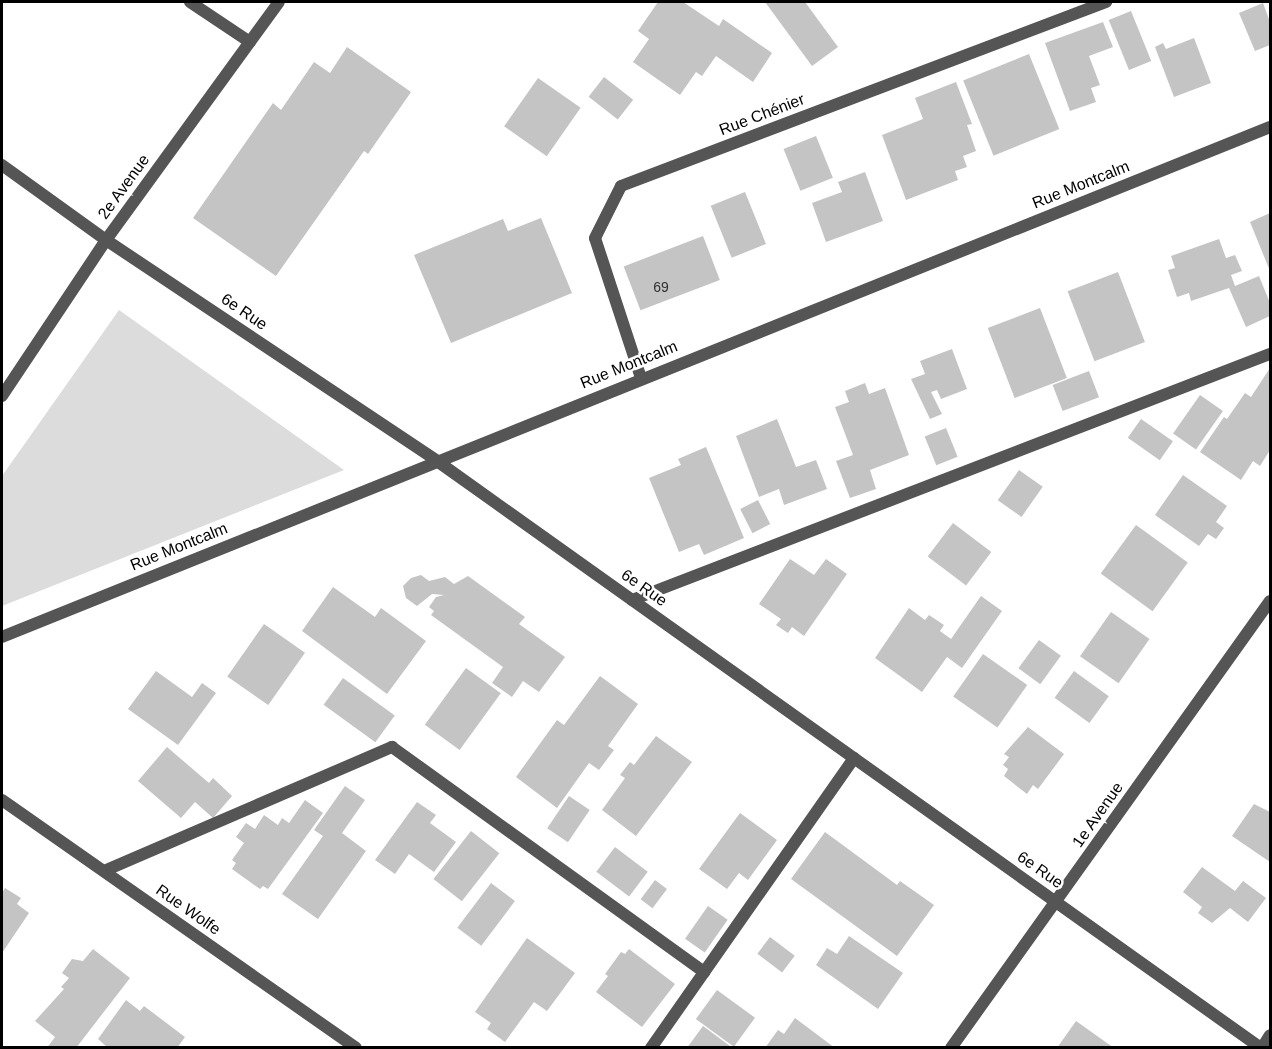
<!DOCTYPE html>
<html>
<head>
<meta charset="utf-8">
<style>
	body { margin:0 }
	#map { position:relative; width:1272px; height:1049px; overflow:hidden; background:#fff; font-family:Helvetica,sans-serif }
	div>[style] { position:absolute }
	.green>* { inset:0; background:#dcdcdc }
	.building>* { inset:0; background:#c4c4c4; transform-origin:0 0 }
	.service>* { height:12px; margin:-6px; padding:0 6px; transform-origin:6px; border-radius:6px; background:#555 }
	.minor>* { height:12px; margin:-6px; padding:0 6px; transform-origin:6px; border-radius:6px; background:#555 }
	span { translate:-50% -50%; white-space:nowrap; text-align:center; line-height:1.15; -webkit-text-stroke:5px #fff; paint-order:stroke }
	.number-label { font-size:14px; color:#313131 }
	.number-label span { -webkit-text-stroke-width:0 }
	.street-label { font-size:16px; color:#000 }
	.frame { position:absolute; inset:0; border:3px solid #000; pointer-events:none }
</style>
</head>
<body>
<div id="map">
	<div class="green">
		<i style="clip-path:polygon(119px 310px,344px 470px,2px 606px,2px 476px)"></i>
	</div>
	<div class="building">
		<i style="clip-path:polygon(658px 2px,683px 2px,719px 26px,723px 19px,772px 53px,753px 82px,716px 56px,702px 76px,696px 72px,680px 95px,633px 62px,649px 39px,638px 31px)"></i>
		<i style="clip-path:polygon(765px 2px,805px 2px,838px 47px,812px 66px)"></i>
		<i style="clip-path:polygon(1263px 3px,1270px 22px,1270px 45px,1255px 51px,1239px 13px)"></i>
		<i style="left:1131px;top:11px;width:54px;height:24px;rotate:68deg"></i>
		<i style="clip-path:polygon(1103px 22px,1113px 47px,1089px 56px,1100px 85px,1091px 88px,1096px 102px,1070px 111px,1045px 43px)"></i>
		<i style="clip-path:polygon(1194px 38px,1211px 83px,1174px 97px,1155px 47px,1163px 43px,1166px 49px)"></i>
		<i style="clip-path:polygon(347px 47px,411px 92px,368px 154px,364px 151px,276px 276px,193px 218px,273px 103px,281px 110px,314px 62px,330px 73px)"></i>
		<i style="left:1029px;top:54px;width:81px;height:71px;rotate:68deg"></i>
		<i style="left:604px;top:77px;width:37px;height:25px;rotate:38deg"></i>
		<i style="left:538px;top:78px;width:52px;height:59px;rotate:35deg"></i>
		<i style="clip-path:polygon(956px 82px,972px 124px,967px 125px,976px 151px,963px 156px,967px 167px,955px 171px,958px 180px,906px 200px,882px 135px,923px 119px,915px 98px)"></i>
		<i style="left:816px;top:136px;width:45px;height:35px;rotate:68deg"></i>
		<i style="clip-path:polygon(865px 172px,883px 221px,826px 242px,812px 203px,842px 192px,838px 182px)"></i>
		<i style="left:745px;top:192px;width:56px;height:37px;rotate:68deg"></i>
		<i style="clip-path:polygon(1270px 213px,1270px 271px,1250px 222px)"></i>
		<i style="clip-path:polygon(541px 218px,572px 293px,451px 343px,414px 255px,503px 219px,508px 231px)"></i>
		<i style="left:703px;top:236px;width:47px;height:85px;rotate:69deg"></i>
		<i style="clip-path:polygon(1219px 239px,1226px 258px,1235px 255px,1242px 271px,1231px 275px,1235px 286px,1259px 276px,1270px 303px,1270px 316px,1246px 327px,1229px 288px,1191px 301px,1189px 293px,1177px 297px,1168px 270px,1175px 268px,1171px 256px)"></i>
		<i style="left:1118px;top:272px;width:75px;height:54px;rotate:69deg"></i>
		<i style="left:1040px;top:308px;width:75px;height:56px;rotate:69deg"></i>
		<i style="clip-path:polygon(952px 349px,967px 389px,941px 399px,937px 390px,931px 392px,942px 414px,930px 419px,911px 379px,925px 374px,920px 361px)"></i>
		<i style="clip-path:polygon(1270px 368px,1270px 450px,1260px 466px,1253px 461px,1241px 480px,1200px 452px,1224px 417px,1227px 419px,1245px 393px,1251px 397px)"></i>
		<i style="left:1089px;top:371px;width:28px;height:39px;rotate:69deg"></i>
		<i style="clip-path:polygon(865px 383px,869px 394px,885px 388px,909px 455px,870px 470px,876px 489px,850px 498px,836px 461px,853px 455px,835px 407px,849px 402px,845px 391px)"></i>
		<i style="left:1200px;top:395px;width:28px;height:47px;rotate:35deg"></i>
		<i style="clip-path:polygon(777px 419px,796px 467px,816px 460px,827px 489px,784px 505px,779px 489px,759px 497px,736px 436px)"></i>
		<i style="left:1141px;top:419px;width:39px;height:23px;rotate:35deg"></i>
		<i style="left:946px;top:428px;width:31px;height:23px;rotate:68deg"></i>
		<i style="clip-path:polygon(706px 447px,744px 538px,704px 555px,699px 544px,679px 552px,649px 478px,681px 465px,678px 459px)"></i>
		<i style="left:1019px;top:470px;width:29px;height:37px;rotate:35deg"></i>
		<i style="clip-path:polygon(1183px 475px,1227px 506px,1216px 522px,1224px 528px,1216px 539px,1208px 534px,1199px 546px,1155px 515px)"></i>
		<i style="left:758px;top:500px;width:27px;height:20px;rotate:63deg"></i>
		<i style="left:953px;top:523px;width:48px;height:42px;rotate:37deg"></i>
		<i style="left:1136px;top:525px;width:64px;height:60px;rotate:36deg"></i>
		<i style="clip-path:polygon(790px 559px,814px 575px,826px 559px,847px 574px,804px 636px,792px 627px,788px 633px,776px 625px,781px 619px,759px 604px)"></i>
		<i style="clip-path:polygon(421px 575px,429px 581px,445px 577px,454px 584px,468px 576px,525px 617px,519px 624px,565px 657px,539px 692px,523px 681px,512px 697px,492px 683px,503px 667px,431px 615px,434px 611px,429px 607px,436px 597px,444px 595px,432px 594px,417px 606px,406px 598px,403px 586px,411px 578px)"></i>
		<i style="clip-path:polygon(333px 587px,375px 617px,381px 608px,426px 641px,387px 694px,302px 631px)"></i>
		<i style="clip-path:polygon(981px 596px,1002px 611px,962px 668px,947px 657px,922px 692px,875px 658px,909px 608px,925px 620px,929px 615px,944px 625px,940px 631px,951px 639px)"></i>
		<i style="left:1111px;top:612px;width:47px;height:54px;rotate:35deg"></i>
		<i style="left:264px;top:624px;width:50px;height:64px;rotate:35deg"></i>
		<i style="left:1039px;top:640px;width:27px;height:35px;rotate:36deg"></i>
		<i style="left:983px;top:654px;width:54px;height:52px;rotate:35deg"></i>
		<i style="left:466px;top:668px;width:43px;height:70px;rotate:36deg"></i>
		<i style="clip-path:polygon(156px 671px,192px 697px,202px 683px,216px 693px,178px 745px,128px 709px)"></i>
		<i style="left:1074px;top:671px;width:43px;height:33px;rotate:36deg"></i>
		<i style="clip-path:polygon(600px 676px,638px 704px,608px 746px,614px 750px,599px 770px,589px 763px,557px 808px,516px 777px,557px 720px,564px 725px)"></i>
		<i style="left:343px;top:678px;width:64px;height:33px;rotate:36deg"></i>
		<i style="clip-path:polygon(1028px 727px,1064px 754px,1038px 789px,1033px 785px,1027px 794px,1004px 776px,1008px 769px,1003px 765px,1009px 757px,1004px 754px)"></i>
		<i style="clip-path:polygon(656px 736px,692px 762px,636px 836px,602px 810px,625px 778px,620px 775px,630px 762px,634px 765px)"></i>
		<i style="clip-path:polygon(167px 747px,209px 783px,213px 778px,232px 796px,213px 818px,195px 802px,181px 818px,138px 781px)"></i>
		<i style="clip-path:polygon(345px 786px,365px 800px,342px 833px,366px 851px,318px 919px,282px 894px,323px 836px,314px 830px)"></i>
		<i style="left:569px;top:796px;width:25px;height:39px;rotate:34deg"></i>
		<i style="clip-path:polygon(305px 800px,323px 813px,268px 889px,263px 886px,260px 889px,232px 869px,236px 863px,232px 860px,244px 843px,236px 837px,246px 823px,255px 829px,264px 815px,278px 825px,282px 818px,289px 823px)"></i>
		<i style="clip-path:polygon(417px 802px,436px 815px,430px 823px,456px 842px,434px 872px,409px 854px,395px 874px,375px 860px)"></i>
		<i style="clip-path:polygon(1254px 804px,1270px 812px,1270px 862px,1232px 836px)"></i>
		<i style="clip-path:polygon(740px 813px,777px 840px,748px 880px,739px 873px,727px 889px,699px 869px)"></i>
		<i style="left:471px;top:831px;width:36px;height:61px;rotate:38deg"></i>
		<i style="clip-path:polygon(825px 832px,897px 885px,900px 881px,934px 905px,897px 956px,791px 879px)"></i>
		<i style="left:615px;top:847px;width:41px;height:31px;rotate:37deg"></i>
		<i style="clip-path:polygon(1202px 867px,1235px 891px,1243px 881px,1266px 898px,1248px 922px,1230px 908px,1212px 923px,1198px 913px,1202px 907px,1183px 892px)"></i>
		<i style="left:655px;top:880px;width:15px;height:24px;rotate:37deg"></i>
		<i style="left:491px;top:883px;width:30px;height:56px;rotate:37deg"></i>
		<i style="clip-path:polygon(5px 888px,21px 898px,17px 904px,29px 913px,2px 953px,2px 893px)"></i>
		<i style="left:708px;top:906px;width:24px;height:40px;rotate:35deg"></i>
		<i style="clip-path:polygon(849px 936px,903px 973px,878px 1009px,816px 965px,827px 948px,837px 954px)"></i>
		<i style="left:770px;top:937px;width:31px;height:21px;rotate:37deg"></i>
		<i style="clip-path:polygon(527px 938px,575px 973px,547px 1011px,534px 1002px,505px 1042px,487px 1029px,491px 1023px,475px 1012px)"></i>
		<i style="clip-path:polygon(93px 949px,130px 978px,76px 1048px,47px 1048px,55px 1037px,35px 1021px,64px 989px,61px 987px,69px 978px,62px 973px,72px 959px,83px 961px)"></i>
		<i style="clip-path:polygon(629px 949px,675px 984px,642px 1027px,596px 992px,608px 976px,605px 974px,621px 952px,625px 954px)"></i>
		<i style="left:717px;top:990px;width:47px;height:36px;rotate:36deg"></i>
		<i style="clip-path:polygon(126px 1000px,140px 1011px,144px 1006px,185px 1037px,177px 1048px,108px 1048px,98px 1039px)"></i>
		<i style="clip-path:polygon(795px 1018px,835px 1048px,765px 1048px,778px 1030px,784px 1034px)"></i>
		<i style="clip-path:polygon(1076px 1021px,1114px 1048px,1057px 1048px)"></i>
		<i style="clip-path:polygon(703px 1026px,730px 1046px,729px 1048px,687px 1048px)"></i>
	</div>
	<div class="service">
		<i style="left:190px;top:2px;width:72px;rotate:33.7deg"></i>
		<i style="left:632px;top:600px;width:684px;rotate:-21.09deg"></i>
		<i style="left:104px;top:871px;width:314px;rotate:-23.3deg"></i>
		<i style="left:392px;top:747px;width:385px;rotate:35.8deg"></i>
		<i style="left:651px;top:1048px;width:354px;rotate:-55deg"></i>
		<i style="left:1262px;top:1048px;width:15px;rotate:-58deg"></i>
	</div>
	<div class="minor">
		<i style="left:2px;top:165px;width:128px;rotate:35.8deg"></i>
		<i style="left:106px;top:240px;width:398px;rotate:33.7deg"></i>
		<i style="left:437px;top:461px;width:1012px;rotate:35.47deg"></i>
		<i style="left:641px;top:378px;width:147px;rotate:-108.2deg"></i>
		<i style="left:595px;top:238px;width:58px;rotate:-63.4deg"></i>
		<i style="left:621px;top:186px;width:519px;rotate:-20.78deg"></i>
		<i style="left:2px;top:396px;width:187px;rotate:-56.3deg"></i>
		<i style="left:106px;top:240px;width:294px;rotate:-54deg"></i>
		<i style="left:2px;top:637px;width:1367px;rotate:-21.91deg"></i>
		<i style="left:2px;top:800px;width:432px;rotate:35deg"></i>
		<i style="left:951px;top:1048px;width:549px;rotate:-54.49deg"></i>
	</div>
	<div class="number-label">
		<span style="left:661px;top:287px">69</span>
	</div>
	<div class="street-label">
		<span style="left:762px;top:115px;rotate:-21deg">Rue Chénier</span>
		<span style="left:1081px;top:185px;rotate:-22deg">Rue Montcalm</span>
		<span style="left:124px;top:187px;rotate:-54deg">2e Avenue</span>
		<span style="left:244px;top:312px;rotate:34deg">6e Rue</span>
		<span style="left:629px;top:365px;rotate:-22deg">Rue Montcalm</span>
		<span style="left:179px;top:547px;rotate:-22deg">Rue Montcalm</span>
		<span style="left:644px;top:588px;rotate:35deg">6e Rue</span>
		<span style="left:1098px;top:815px;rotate:-55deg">1e Avenue</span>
		<span style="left:1040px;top:870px;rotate:35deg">6e Rue</span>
		<span style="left:188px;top:910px;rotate:35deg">Rue Wolfe</span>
	</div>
	<div class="frame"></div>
</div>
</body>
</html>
